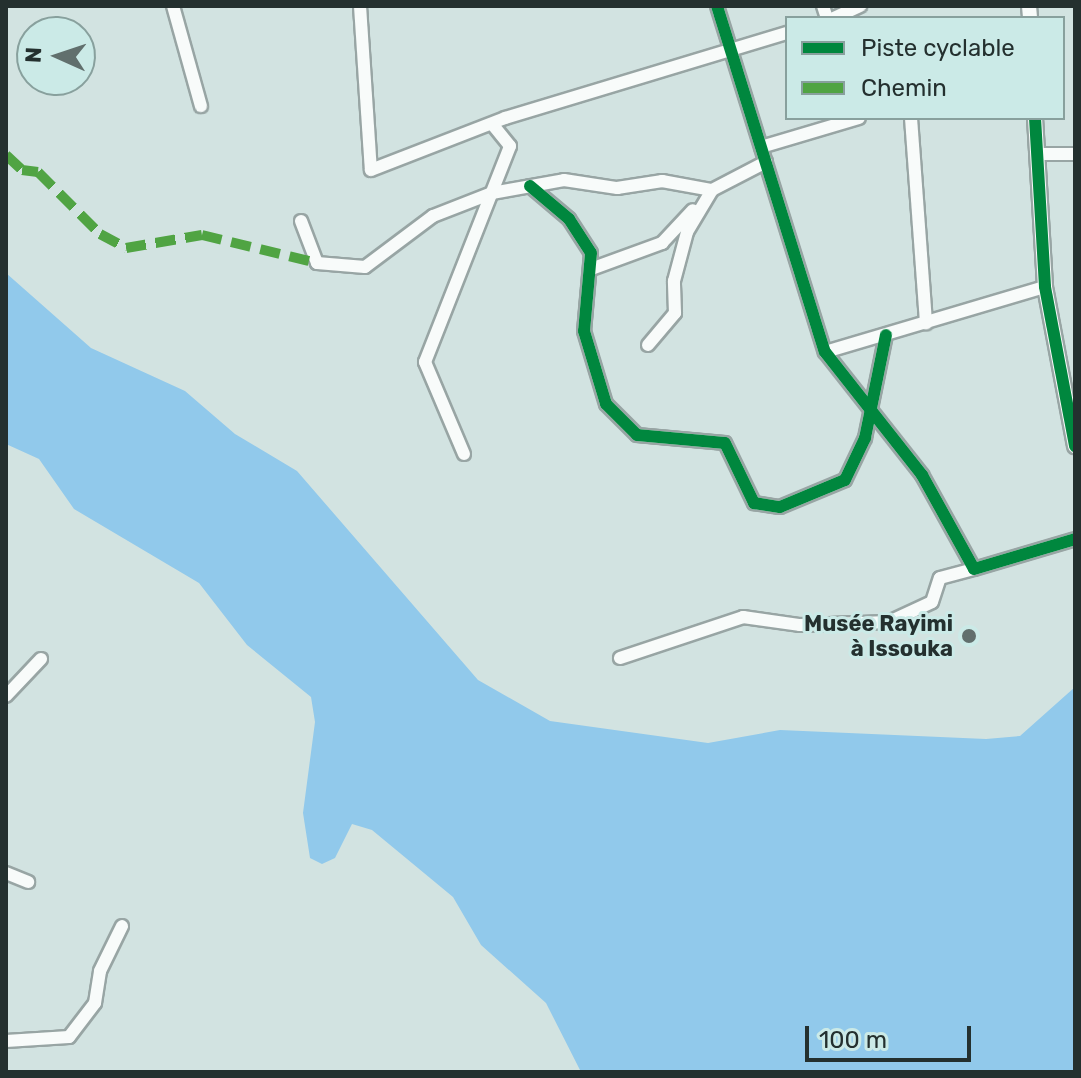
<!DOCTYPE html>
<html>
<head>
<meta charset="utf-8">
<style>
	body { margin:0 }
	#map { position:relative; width:1081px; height:1078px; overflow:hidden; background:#d2e3e1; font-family:Rubik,sans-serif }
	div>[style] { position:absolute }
	.water>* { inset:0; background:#91c9eb }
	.roads { filter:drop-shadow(2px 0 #98a5a4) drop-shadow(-2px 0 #98a5a4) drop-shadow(0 2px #98a5a4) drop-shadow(0 -2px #98a5a4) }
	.minor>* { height:12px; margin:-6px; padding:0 6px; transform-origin:6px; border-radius:6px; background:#f8fbfa }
	.tertiary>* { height:14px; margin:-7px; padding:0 7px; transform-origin:7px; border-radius:7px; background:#f8fbfa }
	.quiet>* { height:10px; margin-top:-5px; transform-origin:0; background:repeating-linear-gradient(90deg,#50a443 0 20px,transparent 0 30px) }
	.cycleway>* { height:12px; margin:-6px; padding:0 6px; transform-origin:6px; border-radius:6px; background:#00873e }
	.dots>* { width:22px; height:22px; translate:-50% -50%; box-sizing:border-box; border:4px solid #cbeae7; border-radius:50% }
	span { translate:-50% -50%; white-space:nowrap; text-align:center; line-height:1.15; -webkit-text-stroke:6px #cbeae7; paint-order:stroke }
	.poi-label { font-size:22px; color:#24302f; font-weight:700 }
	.right { translate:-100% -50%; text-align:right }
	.frame { position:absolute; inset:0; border:8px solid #24302f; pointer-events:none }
	.legend { position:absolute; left:785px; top:16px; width:280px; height:104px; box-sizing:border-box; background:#cbeae7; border:2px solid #88a09d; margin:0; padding:10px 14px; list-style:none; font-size:24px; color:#24302f }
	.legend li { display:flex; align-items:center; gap:16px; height:40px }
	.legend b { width:40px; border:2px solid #88a09d }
	.north { position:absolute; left:16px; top:16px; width:80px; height:80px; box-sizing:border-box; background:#cbeae7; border:2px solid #88a09d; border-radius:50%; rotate:273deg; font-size:22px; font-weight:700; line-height:32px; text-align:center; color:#24302f }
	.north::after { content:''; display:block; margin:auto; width:28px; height:36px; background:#616f6d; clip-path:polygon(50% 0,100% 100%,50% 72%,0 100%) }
	.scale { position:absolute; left:805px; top:1026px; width:166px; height:36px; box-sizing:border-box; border:4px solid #24302f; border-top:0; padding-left:10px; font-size:24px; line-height:28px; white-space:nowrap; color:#24302f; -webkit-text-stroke:6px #cbeae7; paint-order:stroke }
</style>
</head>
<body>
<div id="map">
	<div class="water">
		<i style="clip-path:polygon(6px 273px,91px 348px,185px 391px,235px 434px,297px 471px,478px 680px,550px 721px,708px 743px,780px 730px,986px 739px,1020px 736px,1075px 687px,1075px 1072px,581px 1072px,546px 1003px,481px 945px,453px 897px,372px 830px,352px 824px,335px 858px,322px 864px,310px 858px,303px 813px,315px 722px,311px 697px,247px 645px,199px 583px,74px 509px,39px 459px,6px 444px)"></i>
	</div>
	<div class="roads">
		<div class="minor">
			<i style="left:173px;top:6px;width:104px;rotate:74.4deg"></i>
			<i style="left:360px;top:6px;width:164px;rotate:86.2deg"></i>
			<i style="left:371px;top:170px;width:144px;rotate:-21.2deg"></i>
			<i style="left:505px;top:118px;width:295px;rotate:-16.8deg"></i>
			<i style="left:717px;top:6px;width:362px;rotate:72.7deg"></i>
			<i style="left:825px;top:352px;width:157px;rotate:51.7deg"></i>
			<i style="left:922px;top:475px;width:107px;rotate:61deg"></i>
			<i style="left:974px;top:569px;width:105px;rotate:-16.5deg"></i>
			<i style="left:823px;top:6px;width:13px;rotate:72deg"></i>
			<i style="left:834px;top:18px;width:29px;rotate:-25deg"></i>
			<i style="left:911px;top:118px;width:206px;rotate:85.8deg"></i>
			<i style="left:761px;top:147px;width:102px;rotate:-16.5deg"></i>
			<i style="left:1037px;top:154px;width:38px"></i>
			<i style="left:530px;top:186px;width:51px;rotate:40.2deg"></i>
			<i style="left:569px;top:219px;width:40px;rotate:57.1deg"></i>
			<i style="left:591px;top:253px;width:78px;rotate:95.1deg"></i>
			<i style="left:584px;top:331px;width:76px;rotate:73.2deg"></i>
			<i style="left:606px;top:404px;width:44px;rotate:45deg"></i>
			<i style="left:637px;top:435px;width:88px;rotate:5.2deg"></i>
			<i style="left:725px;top:443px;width:67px;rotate:64.2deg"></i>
			<i style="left:754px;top:503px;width:26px;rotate:9deg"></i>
			<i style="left:780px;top:507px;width:70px;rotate:-22.6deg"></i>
			<i style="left:845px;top:480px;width:47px;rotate:-64.5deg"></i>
			<i style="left:865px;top:438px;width:105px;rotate:-78.5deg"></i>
			<i style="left:301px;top:221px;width:45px;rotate:69.1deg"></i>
			<i style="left:317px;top:263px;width:48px;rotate:4.8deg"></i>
			<i style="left:365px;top:267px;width:85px;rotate:-36.9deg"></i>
			<i style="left:433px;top:216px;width:63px;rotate:-21.3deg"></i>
			<i style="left:492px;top:193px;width:73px;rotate:-10.2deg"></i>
			<i style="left:564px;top:180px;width:54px;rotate:8.6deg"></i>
			<i style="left:617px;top:188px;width:46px;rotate:-8.8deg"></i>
			<i style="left:662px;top:181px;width:51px;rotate:10.2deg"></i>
			<i style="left:712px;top:190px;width:61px;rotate:-27.4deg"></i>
			<i style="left:591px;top:269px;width:76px;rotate:-20.1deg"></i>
			<i style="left:662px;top:243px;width:45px;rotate:-46.8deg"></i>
			<i style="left:648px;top:345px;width:42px;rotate:-49.8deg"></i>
			<i style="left:675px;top:313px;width:32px;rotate:-92deg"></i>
			<i style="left:674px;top:281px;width:51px;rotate:-75.1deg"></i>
			<i style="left:687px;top:232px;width:49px;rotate:-59.2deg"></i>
			<i style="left:825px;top:352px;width:229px;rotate:-16.5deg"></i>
			<i style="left:464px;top:454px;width:100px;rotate:-113deg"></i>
			<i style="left:425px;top:362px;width:232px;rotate:-68.5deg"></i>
			<i style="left:510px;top:146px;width:28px;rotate:-129deg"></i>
			<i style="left:620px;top:658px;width:130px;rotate:-18.4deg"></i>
			<i style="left:743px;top:617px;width:58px;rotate:8deg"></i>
			<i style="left:800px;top:625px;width:89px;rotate:-1.9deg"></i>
			<i style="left:889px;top:622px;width:47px;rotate:-24.9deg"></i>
			<i style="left:932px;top:602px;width:25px;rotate:-72deg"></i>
			<i style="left:940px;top:578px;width:35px;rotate:-15deg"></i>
			<i style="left:6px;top:696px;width:51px;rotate:-46.6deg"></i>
			<i style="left:6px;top:873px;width:24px;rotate:22deg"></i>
			<i style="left:6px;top:1041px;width:63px;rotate:-3.6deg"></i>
			<i style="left:69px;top:1037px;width:43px;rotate:-52.6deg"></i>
			<i style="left:95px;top:1003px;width:32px;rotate:-81deg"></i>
			<i style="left:100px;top:971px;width:50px;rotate:-63.9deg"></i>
		</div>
		<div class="tertiary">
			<i style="left:1029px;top:6px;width:12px;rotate:85deg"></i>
			<i style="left:1035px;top:118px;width:169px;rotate:86.6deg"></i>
			<i style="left:1045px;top:287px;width:162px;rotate:79.3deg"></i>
		</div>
	</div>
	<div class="quiet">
		<i style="left:6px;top:155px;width:22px;rotate:43deg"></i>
		<i style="left:22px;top:170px;width:16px;rotate:7deg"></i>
		<i style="left:38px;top:172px;width:88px;rotate:45deg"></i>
		<i style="left:100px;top:234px;width:30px;rotate:28deg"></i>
		<i style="left:126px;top:248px;width:77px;rotate:-9.7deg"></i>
		<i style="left:202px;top:235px;width:118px;rotate:13.7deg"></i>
	</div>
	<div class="cycleway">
		<i style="left:717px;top:6px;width:362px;rotate:72.7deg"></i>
		<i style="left:825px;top:352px;width:157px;rotate:51.7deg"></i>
		<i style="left:922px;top:475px;width:107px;rotate:61deg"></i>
		<i style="left:974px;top:569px;width:105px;rotate:-16.5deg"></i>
		<i style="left:1035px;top:118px;width:169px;rotate:86.6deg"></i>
		<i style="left:1045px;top:287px;width:162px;rotate:79.3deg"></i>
		<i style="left:530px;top:186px;width:51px;rotate:40.2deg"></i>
		<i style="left:569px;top:219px;width:40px;rotate:57.1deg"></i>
		<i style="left:591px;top:253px;width:78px;rotate:95.1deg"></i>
		<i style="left:584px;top:331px;width:76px;rotate:73.2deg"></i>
		<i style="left:606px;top:404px;width:44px;rotate:45deg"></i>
		<i style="left:637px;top:435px;width:88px;rotate:5.2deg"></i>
		<i style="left:725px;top:443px;width:67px;rotate:64.2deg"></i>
		<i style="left:754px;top:503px;width:26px;rotate:9deg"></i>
		<i style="left:780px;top:507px;width:70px;rotate:-22.6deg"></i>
		<i style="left:845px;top:480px;width:47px;rotate:-64.5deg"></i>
		<i style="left:865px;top:438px;width:105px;rotate:-78.5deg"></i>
	</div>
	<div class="dots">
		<i style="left:969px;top:636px;background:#616f6d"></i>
	</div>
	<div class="poi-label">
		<span class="right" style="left:953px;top:636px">Musée Rayimi<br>à Issouka</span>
	</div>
	<div class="frame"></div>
	<ul class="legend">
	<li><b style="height:10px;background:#00873e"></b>Piste cyclable</li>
	<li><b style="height:10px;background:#50a443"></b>Chemin</li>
	</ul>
	<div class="north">N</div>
	<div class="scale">100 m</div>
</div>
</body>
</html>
